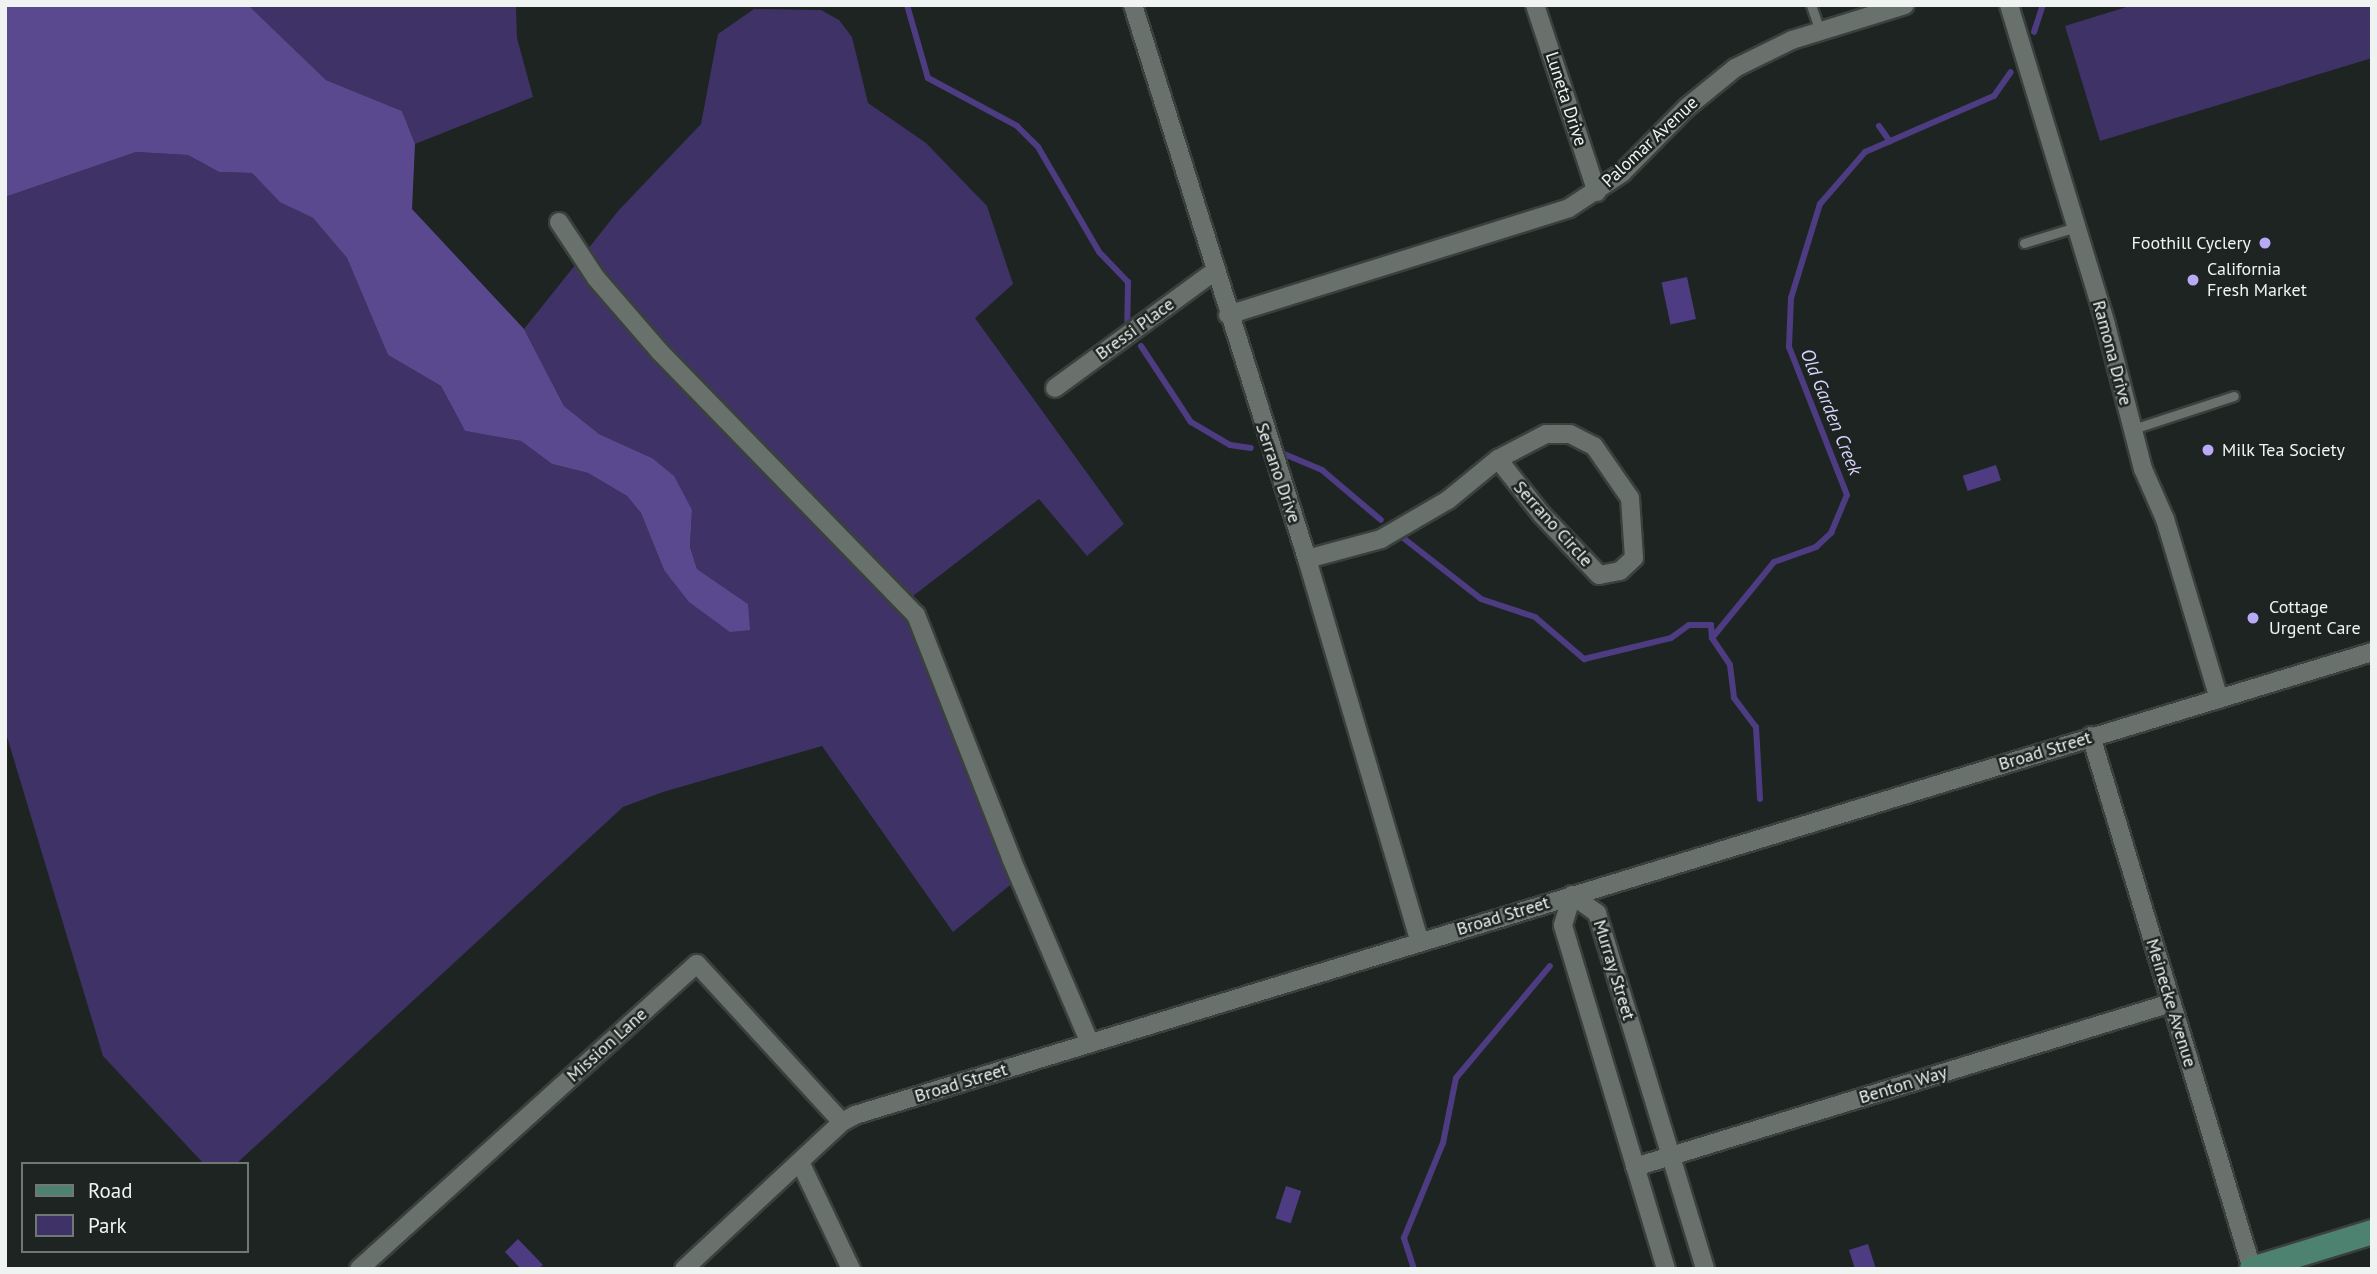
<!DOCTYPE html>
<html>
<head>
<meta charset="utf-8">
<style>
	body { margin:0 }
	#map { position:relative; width:2377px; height:1274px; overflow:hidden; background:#1d2421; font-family:"PT Sans",sans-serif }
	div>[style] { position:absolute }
	.green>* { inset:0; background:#3f3267 }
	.forest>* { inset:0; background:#5b4990 }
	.water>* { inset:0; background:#4e3c82; transform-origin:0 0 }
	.stream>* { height:6px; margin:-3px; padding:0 3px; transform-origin:3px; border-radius:3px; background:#4e3c82 }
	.roads { filter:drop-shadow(2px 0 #3a403d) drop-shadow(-2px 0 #3a403d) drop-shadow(0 2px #3a403d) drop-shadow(0 -2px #3a403d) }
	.lane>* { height:9px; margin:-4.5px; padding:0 4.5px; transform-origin:4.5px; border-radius:4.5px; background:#68716c }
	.street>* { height:18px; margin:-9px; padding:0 9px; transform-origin:9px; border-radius:9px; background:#68716c }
	.secondary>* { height:24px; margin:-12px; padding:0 12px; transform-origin:12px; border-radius:12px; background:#4d8271 }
	.dots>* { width:19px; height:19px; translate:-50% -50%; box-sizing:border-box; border:4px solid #1d2421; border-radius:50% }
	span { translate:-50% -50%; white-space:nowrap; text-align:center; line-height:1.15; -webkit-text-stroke:5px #1d2421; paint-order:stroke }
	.street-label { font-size:18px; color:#eff4f2 }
	.poi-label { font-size:18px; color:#eff4f2 }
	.right { translate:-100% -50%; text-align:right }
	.left { translate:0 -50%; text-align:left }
	.water-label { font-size:19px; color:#dad3fd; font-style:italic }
	.frame { position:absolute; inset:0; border:7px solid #eff4f2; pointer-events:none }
	.legend { position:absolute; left:21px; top:1162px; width:228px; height:91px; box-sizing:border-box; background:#1d2421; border:2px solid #717775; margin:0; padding:9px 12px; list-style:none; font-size:21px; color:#eff4f2 }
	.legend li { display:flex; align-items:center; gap:14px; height:35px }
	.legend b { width:35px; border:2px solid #717775 }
</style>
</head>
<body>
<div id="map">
	<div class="green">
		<i style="clip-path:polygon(248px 5px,516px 5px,517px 38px,533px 97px,415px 144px,402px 111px,326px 80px)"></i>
		<i style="clip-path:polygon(2133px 5px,2372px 5px,2372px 58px,2100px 141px,2065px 26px)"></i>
		<i style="clip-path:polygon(754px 9px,821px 10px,839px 20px,852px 37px,868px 103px,926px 143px,987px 206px,1013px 284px,975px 318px,1124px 524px,1087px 556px,1039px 499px,913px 596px,1015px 881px,953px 932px,822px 746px,663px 792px,623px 807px,236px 1164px,204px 1164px,103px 1056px,5px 730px,5px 197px,136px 152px,188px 155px,219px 172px,252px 173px,281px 202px,313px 218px,347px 258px,388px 355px,441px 386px,465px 431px,521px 441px,552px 464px,588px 473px,627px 496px,641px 513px,664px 570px,748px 604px,697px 569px,690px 547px,692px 510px,652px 458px,599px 434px,564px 406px,524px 329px,619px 210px,701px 124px,718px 34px)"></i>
	</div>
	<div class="forest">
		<i style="clip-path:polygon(5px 5px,248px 5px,326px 80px,402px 111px,415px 144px,412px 209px,524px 329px,564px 406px,599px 434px,652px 458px,674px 476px,692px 510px,690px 547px,697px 569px,748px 604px,750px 630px,730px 632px,689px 602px,664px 570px,641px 513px,627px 496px,588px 473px,552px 464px,521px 441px,465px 431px,441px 386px,388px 355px,347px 258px,313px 218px,280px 202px,252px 173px,219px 172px,188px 155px,136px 152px,5px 197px)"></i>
	</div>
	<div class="water">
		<i style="left:1687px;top:277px;width:43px;height:26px;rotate:78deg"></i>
		<i style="left:1996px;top:465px;width:16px;height:35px;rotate:72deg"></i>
		<i style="left:1286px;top:1186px;width:16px;height:34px;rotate:18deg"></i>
		<i style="clip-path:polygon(518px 1239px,543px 1265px,538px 1269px,521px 1269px,505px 1252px)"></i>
		<i style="clip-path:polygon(1868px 1244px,1876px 1269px,1855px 1269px,1849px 1250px)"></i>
	</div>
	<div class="stream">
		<i style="left:907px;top:5px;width:76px;rotate:74deg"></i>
		<i style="left:928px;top:78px;width:101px;rotate:28.3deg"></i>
		<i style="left:1017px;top:126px;width:30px;rotate:45deg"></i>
		<i style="left:1038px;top:147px;width:121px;rotate:59.8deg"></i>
		<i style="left:1099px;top:252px;width:42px;rotate:46deg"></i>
		<i style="left:1128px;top:282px;width:39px;rotate:91deg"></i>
		<i style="left:2034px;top:32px;width:28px;rotate:-72deg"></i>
		<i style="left:1879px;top:126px;width:19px;rotate:55deg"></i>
		<i style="left:1141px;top:346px;width:91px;rotate:56.7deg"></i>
		<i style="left:1191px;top:422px;width:45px;rotate:30.5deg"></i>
		<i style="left:1230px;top:445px;width:21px;rotate:8deg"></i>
		<i style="left:1277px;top:451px;width:49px;rotate:22.9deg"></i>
		<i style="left:1322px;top:470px;width:77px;rotate:40.3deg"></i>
		<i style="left:1402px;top:537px;width:100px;rotate:38.1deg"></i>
		<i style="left:1481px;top:599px;width:57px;rotate:18.4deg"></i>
		<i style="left:1535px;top:617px;width:65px;rotate:40.6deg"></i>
		<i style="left:1584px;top:659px;width:89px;rotate:-13.6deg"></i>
		<i style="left:1671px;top:638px;width:22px;rotate:-36deg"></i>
		<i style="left:1689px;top:625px;width:22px"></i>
		<i style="left:1711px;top:625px;width:13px;rotate:86deg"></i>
		<i style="left:1712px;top:638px;width:32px;rotate:56deg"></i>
		<i style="left:1730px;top:665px;width:33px;rotate:83deg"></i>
		<i style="left:1734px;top:698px;width:36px;rotate:53deg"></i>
		<i style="left:1756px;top:727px;width:72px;rotate:86.8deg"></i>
		<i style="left:1712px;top:638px;width:98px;rotate:-50.8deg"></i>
		<i style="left:1774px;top:562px;width:45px;rotate:-19.7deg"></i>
		<i style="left:1816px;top:547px;width:21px;rotate:-43deg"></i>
		<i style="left:1831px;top:533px;width:41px;rotate:-67.2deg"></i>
		<i style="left:1847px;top:495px;width:159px;rotate:-111.4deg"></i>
		<i style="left:1789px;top:347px;width:49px;rotate:-87.7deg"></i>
		<i style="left:1791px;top:298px;width:98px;rotate:-72.9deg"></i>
		<i style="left:1820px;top:204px;width:69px;rotate:-49.1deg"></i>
		<i style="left:1865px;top:152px;width:141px;rotate:-23.5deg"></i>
		<i style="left:1994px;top:96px;width:29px;rotate:-55deg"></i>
		<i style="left:1414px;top:1269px;width:33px;rotate:-108deg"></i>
		<i style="left:1404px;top:1238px;width:103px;rotate:-67.7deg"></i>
		<i style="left:1443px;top:1143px;width:66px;rotate:-78.7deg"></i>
		<i style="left:1456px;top:1078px;width:146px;rotate:-50deg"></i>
	</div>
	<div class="roads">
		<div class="lane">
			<i style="left:1811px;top:5px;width:28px;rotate:71deg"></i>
			<i style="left:2024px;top:243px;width:54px;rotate:-17.1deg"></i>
			<i style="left:2133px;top:429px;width:106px;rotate:-18.1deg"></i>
		</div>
		<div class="street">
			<i style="left:1133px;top:5px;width:581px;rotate:72.56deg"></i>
			<i style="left:1307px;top:559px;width:399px;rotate:73.6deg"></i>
			<i style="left:1535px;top:5px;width:197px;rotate:71.7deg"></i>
			<i style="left:2009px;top:5px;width:334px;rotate:73.1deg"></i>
			<i style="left:2106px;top:325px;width:149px;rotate:75.6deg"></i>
			<i style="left:2143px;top:469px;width:55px;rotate:66.3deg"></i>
			<i style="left:2165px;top:519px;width:188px;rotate:73.3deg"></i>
			<i style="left:559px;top:222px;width:67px;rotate:56.5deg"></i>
			<i style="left:596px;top:278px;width:98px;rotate:49.1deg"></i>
			<i style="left:660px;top:352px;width:367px;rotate:45.8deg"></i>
			<i style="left:916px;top:615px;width:261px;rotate:68.6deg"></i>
			<i style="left:1011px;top:858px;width:201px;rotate:66.9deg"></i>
			<i style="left:1228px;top:315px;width:357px;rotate:-17.4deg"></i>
			<i style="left:1569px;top:208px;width:64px;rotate:-33.4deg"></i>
			<i style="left:1622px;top:173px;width:91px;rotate:-45.4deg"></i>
			<i style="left:1686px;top:108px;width:63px;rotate:-39.2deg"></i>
			<i style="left:1735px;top:68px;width:64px;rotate:-26.2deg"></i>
			<i style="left:1792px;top:40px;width:118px;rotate:-17.2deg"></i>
			<i style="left:1055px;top:388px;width:198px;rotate:-36.2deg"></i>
			<i style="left:1546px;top:434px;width:24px"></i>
			<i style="left:1570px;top:434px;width:27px;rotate:27deg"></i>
			<i style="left:1594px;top:446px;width:63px;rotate:55.3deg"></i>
			<i style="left:1630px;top:498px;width:60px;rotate:86.2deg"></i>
			<i style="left:1634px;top:558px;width:19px;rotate:137deg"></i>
			<i style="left:1620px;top:571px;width:21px;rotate:169deg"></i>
			<i style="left:1599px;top:575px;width:83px;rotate:-133.5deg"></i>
			<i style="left:1542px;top:515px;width:71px;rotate:-128.2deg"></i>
			<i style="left:1498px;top:459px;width:54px;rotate:-27.5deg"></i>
			<i style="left:1307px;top:559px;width:77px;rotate:-15.1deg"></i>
			<i style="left:1381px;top:539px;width:78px;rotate:-30.2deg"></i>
			<i style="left:1448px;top:500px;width:65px;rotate:-39.4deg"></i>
			<i style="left:2091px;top:736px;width:557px;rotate:73.19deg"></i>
			<i style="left:800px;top:1162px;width:119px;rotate:64.5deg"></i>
			<i style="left:1635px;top:1167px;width:561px;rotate:-17.01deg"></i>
			<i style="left:359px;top:1269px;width:455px;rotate:-42.1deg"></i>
			<i style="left:697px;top:964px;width:214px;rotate:47.5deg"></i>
			<i style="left:684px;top:1269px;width:216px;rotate:-42.9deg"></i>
			<i style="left:842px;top:1122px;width:15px;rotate:-28deg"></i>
			<i style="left:855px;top:1115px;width:1586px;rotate:-16.97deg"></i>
			<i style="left:1666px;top:1269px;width:359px;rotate:-106.7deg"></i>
			<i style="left:1563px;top:925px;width:31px;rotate:-73deg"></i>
			<i style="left:1572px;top:895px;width:31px;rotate:36deg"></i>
			<i style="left:1597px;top:913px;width:372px;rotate:73.1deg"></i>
		</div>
		<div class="secondary">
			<i style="left:2252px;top:1269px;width:126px;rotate:-17.1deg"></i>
		</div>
	</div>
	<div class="dots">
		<i style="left:2265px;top:243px;background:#b9aaf7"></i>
		<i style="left:2193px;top:280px;background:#b9aaf7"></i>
		<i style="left:2208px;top:450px;background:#b9aaf7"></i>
		<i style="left:2253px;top:618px;background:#b9aaf7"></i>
	</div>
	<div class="street-label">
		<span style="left:1566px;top:99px;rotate:72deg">Luneta Drive</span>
		<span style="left:1650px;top:142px;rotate:-43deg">Palomar Avenue</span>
		<span style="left:1135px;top:329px;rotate:-36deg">Bressi Place</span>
		<span style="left:2112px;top:353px;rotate:75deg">Ramona Drive</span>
		<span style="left:1278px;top:473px;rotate:71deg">Serrano Drive</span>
		<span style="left:1553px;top:524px;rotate:48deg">Serrano Circle</span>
		<span style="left:2045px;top:751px;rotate:-17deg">Broad Street</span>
		<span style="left:1503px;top:916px;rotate:-17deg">Broad Street</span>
		<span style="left:1614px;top:970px;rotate:73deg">Murray Street</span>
		<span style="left:2171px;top:1003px;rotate:73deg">Meinecke Avenue</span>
		<span style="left:607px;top:1045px;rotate:-42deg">Mission Lane</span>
		<span style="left:961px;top:1083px;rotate:-17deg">Broad Street</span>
		<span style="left:1903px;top:1085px;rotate:-17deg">Benton Way</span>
	</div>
	<div class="poi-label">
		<span class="right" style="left:2251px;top:243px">Foothill Cyclery</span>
		<span class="left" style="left:2207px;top:280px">California<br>Fresh Market</span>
		<span class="left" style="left:2222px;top:450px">Milk Tea Society</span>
		<span class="left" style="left:2269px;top:618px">Cottage<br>Urgent Care</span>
	</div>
	<div class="water-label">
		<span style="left:1831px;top:412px;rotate:68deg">Old Garden Creek</span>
	</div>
	<div class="frame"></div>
	<ul class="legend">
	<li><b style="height:9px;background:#4d8271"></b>Road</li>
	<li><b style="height:19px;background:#3f3267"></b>Park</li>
	</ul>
</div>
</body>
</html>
